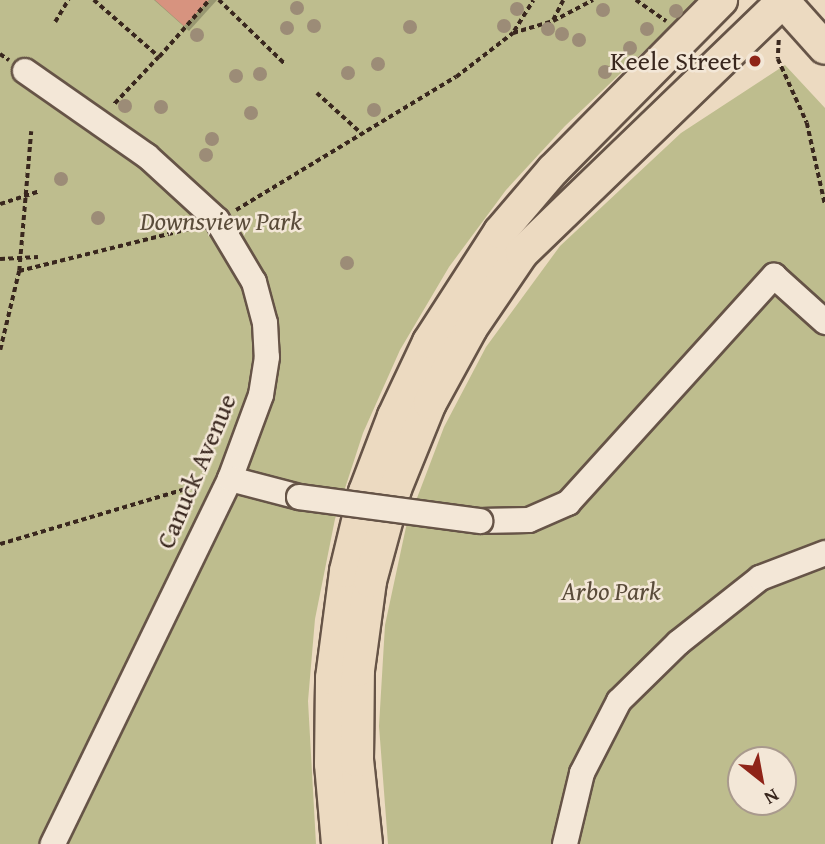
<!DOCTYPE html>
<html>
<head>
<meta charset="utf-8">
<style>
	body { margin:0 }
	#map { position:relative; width:825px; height:844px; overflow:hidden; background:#ecdac1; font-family:"Gentium Book Plus",serif }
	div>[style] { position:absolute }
	.green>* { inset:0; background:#bebd8e }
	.shadow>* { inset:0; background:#0003 }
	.building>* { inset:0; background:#d7937f }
	.path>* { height:3.5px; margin-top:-1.75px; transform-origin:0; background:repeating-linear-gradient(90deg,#39271e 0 5px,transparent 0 8.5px) }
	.roads { filter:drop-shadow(2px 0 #665447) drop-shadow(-2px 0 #665447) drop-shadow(0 2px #665447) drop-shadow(0 -2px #665447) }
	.minor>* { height:24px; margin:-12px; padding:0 12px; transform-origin:12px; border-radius:12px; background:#f3e7d7 }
	.major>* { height:32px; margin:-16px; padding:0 16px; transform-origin:16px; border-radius:16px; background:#ecdac1 }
	.bridges { filter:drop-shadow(2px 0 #665447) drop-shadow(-2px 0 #665447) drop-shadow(0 2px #665447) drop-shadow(0 -2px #665447) }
	.minor-bridge>* { height:24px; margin:-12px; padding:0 12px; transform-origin:12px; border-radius:12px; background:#f3e7d7 }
	.trees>* { width:14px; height:14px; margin:-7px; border-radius:50%; background:#9c8c77 }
	.dots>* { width:19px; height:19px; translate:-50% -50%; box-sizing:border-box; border:4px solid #f3e7d7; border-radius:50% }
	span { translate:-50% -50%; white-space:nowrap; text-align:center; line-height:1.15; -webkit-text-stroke:5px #f3e7d7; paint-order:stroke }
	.poi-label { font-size:26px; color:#39271e }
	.right { translate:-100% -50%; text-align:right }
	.park-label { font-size:26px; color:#5a4c3a; font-style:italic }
	.street-label { font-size:26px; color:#39271e }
	.north { position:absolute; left:727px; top:746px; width:70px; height:70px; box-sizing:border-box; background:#f3e7d7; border:2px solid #a99a8d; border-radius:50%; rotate:149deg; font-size:19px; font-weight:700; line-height:28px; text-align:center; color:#39271e }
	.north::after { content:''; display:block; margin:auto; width:24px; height:32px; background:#8f2418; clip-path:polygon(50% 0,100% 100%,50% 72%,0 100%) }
</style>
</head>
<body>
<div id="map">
	<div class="green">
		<i style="clip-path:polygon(0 0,698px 0,565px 126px,506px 190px,449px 267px,400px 350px,363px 433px,335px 519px,315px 619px,308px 701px,316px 844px,0 844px)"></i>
		<i style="clip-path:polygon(evenodd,785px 65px,825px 108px,825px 844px,388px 844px,379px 726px,385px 625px,406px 527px,444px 427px,486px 347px,560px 246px,681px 133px,785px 65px,741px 760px,783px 760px,783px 802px,741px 802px,741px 760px)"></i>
	</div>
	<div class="shadow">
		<i style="clip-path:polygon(154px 0,217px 0,189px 31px)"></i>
	</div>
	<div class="building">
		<i style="clip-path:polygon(155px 0,209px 0,184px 26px)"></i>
	</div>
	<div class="path">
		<i style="left:94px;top:0;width:86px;rotate:41.2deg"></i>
		<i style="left:159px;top:57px;width:66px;rotate:133.2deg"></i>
		<i style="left:219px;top:0;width:92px;rotate:44.1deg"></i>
		<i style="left:636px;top:0;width:37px;rotate:35deg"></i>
		<i style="left:553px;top:20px;width:22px;rotate:-63deg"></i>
		<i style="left:55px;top:22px;width:26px;rotate:-59deg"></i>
		<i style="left:514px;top:31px;width:36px;rotate:-58deg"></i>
		<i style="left:779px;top:40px;width:19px;rotate:93deg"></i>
		<i style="left:778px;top:59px;width:70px;rotate:65.6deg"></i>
		<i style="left:807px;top:123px;width:83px;rotate:77.5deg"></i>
		<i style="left:0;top:54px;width:11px;rotate:34deg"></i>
		<i style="left:159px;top:57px;width:76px;rotate:-48.7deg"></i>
		<i style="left:317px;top:93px;width:58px;rotate:42.2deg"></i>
		<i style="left:0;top:204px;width:42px;rotate:-18deg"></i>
		<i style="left:236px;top:210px;width:257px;rotate:-31.2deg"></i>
		<i style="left:456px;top:77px;width:72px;rotate:-37.7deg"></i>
		<i style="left:513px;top:33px;width:42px;rotate:-16.7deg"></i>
		<i style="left:553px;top:21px;width:45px;rotate:-27.7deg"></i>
		<i style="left:0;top:259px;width:38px;rotate:-3deg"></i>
		<i style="left:19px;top:271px;width:140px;rotate:-85.1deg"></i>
		<i style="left:0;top:350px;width:81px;rotate:-76.5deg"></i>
		<i style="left:19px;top:271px;width:179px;rotate:-13.9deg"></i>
		<i style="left:0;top:544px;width:212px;rotate:-16.5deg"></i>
	</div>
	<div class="roads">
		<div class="minor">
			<i style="left:25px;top:71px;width:149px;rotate:34.9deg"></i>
			<i style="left:147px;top:156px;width:95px;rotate:42.4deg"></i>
			<i style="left:217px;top:220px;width:72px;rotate:59.2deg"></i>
			<i style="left:254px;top:282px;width:42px;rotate:75deg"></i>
			<i style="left:265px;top:323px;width:34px;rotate:87deg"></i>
			<i style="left:267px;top:357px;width:38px;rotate:99deg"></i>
			<i style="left:261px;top:395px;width:90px;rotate:110.3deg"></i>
			<i style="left:230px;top:479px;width:406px;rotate:115.9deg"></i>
			<i style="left:230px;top:479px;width:71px;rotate:14.6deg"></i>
			<i style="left:480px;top:521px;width:49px;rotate:-1.2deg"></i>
			<i style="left:529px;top:520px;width:43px;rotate:-23.6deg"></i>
			<i style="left:568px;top:503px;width:307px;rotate:-47.8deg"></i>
			<i style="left:774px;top:276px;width:69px;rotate:42deg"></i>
			<i style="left:565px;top:844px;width:73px;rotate:-76.5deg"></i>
			<i style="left:582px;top:773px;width:81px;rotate:-62.8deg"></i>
			<i style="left:619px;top:701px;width:83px;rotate:-44.5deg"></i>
			<i style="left:678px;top:643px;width:105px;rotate:-38.4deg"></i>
			<i style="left:760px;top:578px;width:70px;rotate:-21deg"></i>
		</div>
		<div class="major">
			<i style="left:782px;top:0;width:64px;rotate:48.1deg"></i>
			<i style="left:338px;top:844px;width:80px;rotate:-95deg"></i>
			<i style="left:331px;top:764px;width:86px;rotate:-89.3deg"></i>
			<i style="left:332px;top:678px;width:108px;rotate:-82.5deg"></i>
			<i style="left:346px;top:571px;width:81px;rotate:-76.5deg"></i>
			<i style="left:365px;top:492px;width:81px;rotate:-69.1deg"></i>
			<i style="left:394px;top:416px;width:82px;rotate:-64.7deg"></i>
			<i style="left:429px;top:342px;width:131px;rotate:-57.2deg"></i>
			<i style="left:500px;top:232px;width:82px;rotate:-49.5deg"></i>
			<i style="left:553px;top:170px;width:239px;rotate:-45.3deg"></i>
			<i style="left:366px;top:844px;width:84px;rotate:-96.1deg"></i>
			<i style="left:357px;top:760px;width:90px;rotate:-89.4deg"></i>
			<i style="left:358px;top:670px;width:90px;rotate:-82.3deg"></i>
			<i style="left:370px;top:581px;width:95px;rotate:-74.8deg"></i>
			<i style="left:395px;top:489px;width:93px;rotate:-67.9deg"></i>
			<i style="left:430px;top:403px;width:85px;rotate:-61.3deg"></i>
			<i style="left:471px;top:328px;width:91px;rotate:-55.8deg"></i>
			<i style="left:522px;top:253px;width:364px;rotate:-44deg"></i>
		</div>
	</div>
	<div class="bridges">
		<div class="minor-bridge">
			<i style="left:299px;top:497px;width:183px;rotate:7.6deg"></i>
		</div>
	</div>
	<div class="trees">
		<i style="left:297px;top:8px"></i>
		<i style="left:517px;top:9px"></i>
		<i style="left:603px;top:10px"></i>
		<i style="left:676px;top:11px"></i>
		<i style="left:314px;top:26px"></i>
		<i style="left:504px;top:26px"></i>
		<i style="left:410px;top:27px"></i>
		<i style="left:287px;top:28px"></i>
		<i style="left:548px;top:29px"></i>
		<i style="left:647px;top:29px"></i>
		<i style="left:562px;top:34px"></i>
		<i style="left:197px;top:35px"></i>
		<i style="left:579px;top:40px"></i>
		<i style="left:630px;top:48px"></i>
		<i style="left:378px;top:64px"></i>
		<i style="left:605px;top:72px"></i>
		<i style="left:348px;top:73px"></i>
		<i style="left:260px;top:74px"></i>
		<i style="left:236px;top:76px"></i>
		<i style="left:125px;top:106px"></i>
		<i style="left:161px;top:107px"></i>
		<i style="left:374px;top:110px"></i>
		<i style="left:251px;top:113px"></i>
		<i style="left:212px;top:139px"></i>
		<i style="left:206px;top:155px"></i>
		<i style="left:61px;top:179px"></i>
		<i style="left:98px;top:218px"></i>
		<i style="left:347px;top:263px"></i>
	</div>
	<div class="dots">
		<i style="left:755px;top:61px;background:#8f2418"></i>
	</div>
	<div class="poi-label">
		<span class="right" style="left:741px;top:61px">Keele Street</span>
	</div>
	<div class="park-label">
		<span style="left:221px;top:221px">Downsview Park</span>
		<span style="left:611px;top:591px">Arbo Park</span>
	</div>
	<div class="street-label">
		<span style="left:196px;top:471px;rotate:-67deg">Canuck Avenue</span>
	</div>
	<div class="north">N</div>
</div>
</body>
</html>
